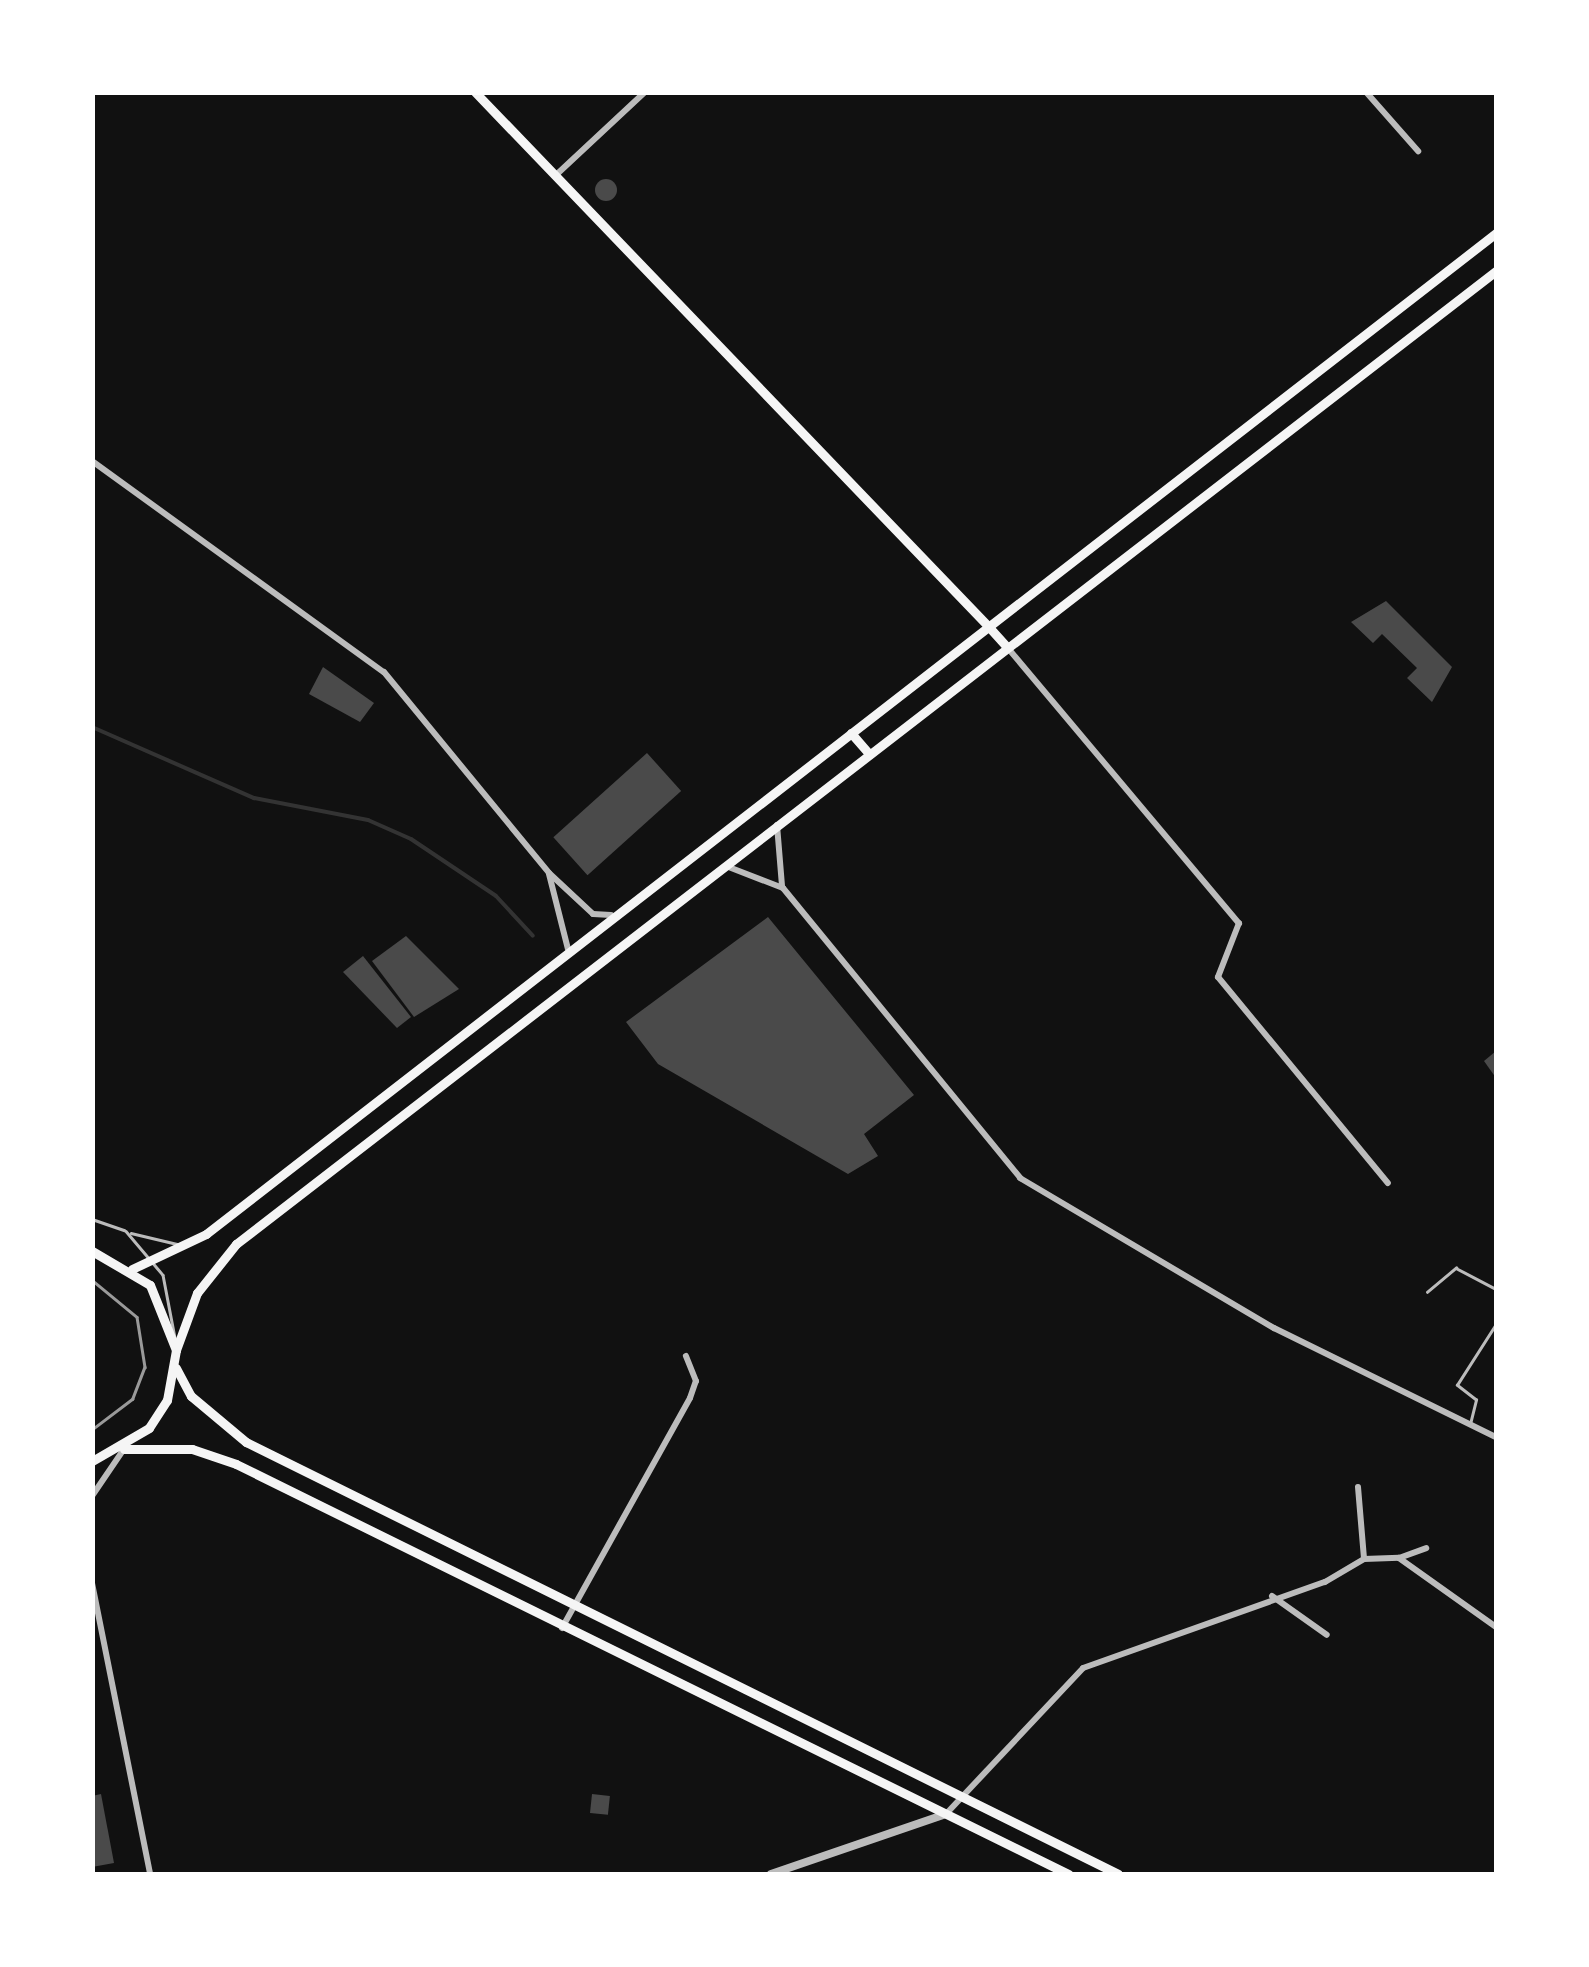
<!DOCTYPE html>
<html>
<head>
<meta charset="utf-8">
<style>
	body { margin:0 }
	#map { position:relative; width:1589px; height:1967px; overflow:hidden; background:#111; font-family:"Libre Baskerville",serif }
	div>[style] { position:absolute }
	.stream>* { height:4px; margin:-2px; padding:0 2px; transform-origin:2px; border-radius:2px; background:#333 }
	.building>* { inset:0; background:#4a4a4a; transform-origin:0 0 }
	.round { border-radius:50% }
	.service>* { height:2.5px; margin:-1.25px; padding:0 1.25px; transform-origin:1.25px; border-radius:1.25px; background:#bcbcbc }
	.minor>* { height:6px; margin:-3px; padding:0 3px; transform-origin:3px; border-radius:3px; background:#bcbcbc }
	.tertiary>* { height:8px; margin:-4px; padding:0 4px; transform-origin:4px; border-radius:4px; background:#bcbcbc }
	.secondary>* { height:9px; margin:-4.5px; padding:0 4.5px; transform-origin:4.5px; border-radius:4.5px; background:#f5f5f5 }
	.primary>* { height:9px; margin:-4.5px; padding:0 4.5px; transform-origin:4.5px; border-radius:4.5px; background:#f5f5f5 }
	.tram>* { height:2.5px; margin:-1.25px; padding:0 1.25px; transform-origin:1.25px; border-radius:1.25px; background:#9a9a9a }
	span { translate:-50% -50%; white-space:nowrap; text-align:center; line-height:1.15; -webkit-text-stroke:8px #fff; paint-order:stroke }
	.frame { position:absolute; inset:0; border:95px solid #fff; pointer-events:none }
</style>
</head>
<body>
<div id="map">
	<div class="stream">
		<i style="left:92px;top:727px;width:177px;rotate:23.7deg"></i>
		<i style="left:254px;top:798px;width:116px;rotate:10.9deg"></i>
		<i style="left:368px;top:820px;width:47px;rotate:23.8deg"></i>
		<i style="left:411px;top:839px;width:102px;rotate:33.8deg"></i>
		<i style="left:496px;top:896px;width:54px;rotate:47.2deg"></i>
	</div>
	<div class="building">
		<i class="round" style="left:595px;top:179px;width:22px;height:22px"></i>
		<i style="clip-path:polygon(1386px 601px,1452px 667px,1432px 702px,1407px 678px,1417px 668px,1382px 634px,1373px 643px,1351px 622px)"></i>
		<i style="clip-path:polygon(323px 667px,374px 703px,360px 722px,309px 694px)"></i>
		<i style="left:647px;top:753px;width:51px;height:126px;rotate:48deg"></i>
		<i style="clip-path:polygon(768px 917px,914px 1095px,864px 1134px,878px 1156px,848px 1174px,658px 1064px,626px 1022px)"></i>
		<i style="clip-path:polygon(406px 936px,459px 989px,414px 1017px,372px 961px)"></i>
		<i style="clip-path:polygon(363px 956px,411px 1017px,397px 1028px,343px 972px)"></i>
		<i style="clip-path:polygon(1496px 1051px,1496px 1078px,1484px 1061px)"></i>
		<i style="clip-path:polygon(101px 1794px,114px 1863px,92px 1867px,92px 1796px)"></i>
		<i style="left:592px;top:1794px;width:18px;height:19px;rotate:6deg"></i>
	</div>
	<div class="service">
		<i style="left:92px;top:1219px;width:34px;rotate:19deg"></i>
		<i style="left:126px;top:1231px;width:57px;rotate:49.9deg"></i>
		<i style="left:163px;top:1275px;width:64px;rotate:79.2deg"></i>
		<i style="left:131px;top:1233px;width:47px;rotate:13.4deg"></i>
		<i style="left:1427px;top:1292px;width:38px;rotate:-40deg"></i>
		<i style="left:1456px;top:1268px;width:45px;rotate:27.7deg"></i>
		<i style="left:1470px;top:1424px;width:25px;rotate:-76deg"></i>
		<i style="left:1476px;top:1400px;width:24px;rotate:-142deg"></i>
		<i style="left:1457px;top:1385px;width:72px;rotate:-57.4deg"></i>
	</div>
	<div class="minor">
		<i style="left:1366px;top:92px;width:79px;rotate:48.6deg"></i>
		<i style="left:556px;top:175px;width:122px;rotate:-43deg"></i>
		<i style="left:92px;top:461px;width:360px;rotate:35.9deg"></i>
		<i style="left:384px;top:672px;width:260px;rotate:50.6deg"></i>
		<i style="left:549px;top:873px;width:60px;rotate:43deg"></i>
		<i style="left:593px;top:914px;width:18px;rotate:3deg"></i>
		<i style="left:1007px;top:647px;width:361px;rotate:50deg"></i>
		<i style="left:1239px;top:923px;width:58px;rotate:111.3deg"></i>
		<i style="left:1218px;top:977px;width:267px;rotate:50.5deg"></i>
		<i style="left:777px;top:825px;width:61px;rotate:85.3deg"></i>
		<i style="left:726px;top:866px;width:61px;rotate:21.1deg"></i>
		<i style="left:783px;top:888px;width:375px;rotate:50.7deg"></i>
		<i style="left:1020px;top:1178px;width:295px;rotate:30.6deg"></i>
		<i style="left:1274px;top:1328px;width:247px;rotate:26.2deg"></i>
		<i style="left:549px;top:874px;width:77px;rotate:75.8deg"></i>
		<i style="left:1358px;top:1487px;width:72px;rotate:85.2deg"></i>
		<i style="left:92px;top:1496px;width:57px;rotate:-55.8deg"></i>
		<i style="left:1399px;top:1558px;width:29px;rotate:-20deg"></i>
		<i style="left:92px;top:1583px;width:297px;rotate:78.7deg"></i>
		<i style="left:1272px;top:1596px;width:67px;rotate:35.3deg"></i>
		<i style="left:562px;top:1628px;width:263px;rotate:-60.9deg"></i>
		<i style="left:690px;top:1398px;width:18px;rotate:-71deg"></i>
		<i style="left:696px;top:1381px;width:27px;rotate:-112deg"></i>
		<i style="left:946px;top:1814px;width:200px;rotate:-46.8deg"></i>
		<i style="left:1083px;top:1668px;width:257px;rotate:-19.6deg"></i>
		<i style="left:1325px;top:1582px;width:45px;rotate:-30.5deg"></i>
		<i style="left:1364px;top:1559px;width:35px;rotate:-2deg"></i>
		<i style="left:1399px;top:1558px;width:119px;rotate:35.4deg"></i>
	</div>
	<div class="tertiary">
		<i style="left:771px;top:1874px;width:185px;rotate:-18.9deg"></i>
	</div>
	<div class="secondary">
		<i style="left:475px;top:92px;width:740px;rotate:46.15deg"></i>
	</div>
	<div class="primary">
		<i style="left:988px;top:626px;width:27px;rotate:48deg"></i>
		<i style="left:851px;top:733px;width:28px;rotate:49deg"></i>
		<i style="left:92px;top:1251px;width:67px;rotate:30.4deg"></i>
		<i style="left:150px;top:1285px;width:70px;rotate:68.2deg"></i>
		<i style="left:176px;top:1350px;width:51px;rotate:100.2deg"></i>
		<i style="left:167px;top:1400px;width:33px;rotate:123deg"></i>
		<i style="left:149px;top:1428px;width:66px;rotate:149.9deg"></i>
		<i style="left:132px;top:1269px;width:82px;rotate:-25.3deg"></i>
		<i style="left:206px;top:1234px;width:1633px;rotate:-37.81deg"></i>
		<i style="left:176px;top:1350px;width:61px;rotate:-69.8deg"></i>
		<i style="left:197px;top:1293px;width:63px;rotate:-51.5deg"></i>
		<i style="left:236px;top:1244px;width:1592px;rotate:-37.68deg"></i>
		<i style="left:176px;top:1368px;width:32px;rotate:62deg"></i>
		<i style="left:191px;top:1396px;width:72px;rotate:39.9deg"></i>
		<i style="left:246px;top:1442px;width:973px;rotate:26.35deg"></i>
		<i style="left:124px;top:1449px;width:68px"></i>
		<i style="left:192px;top:1449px;width:46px;rotate:18.8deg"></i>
		<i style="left:236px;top:1464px;width:928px;rotate:26.23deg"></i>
	</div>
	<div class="tram">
		<i style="left:92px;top:1280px;width:58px;rotate:39.4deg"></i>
		<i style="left:137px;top:1317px;width:51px;rotate:80.9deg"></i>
		<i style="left:145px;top:1367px;width:34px;rotate:111deg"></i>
		<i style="left:133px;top:1399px;width:51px;rotate:142.9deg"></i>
	</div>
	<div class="frame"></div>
</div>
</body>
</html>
